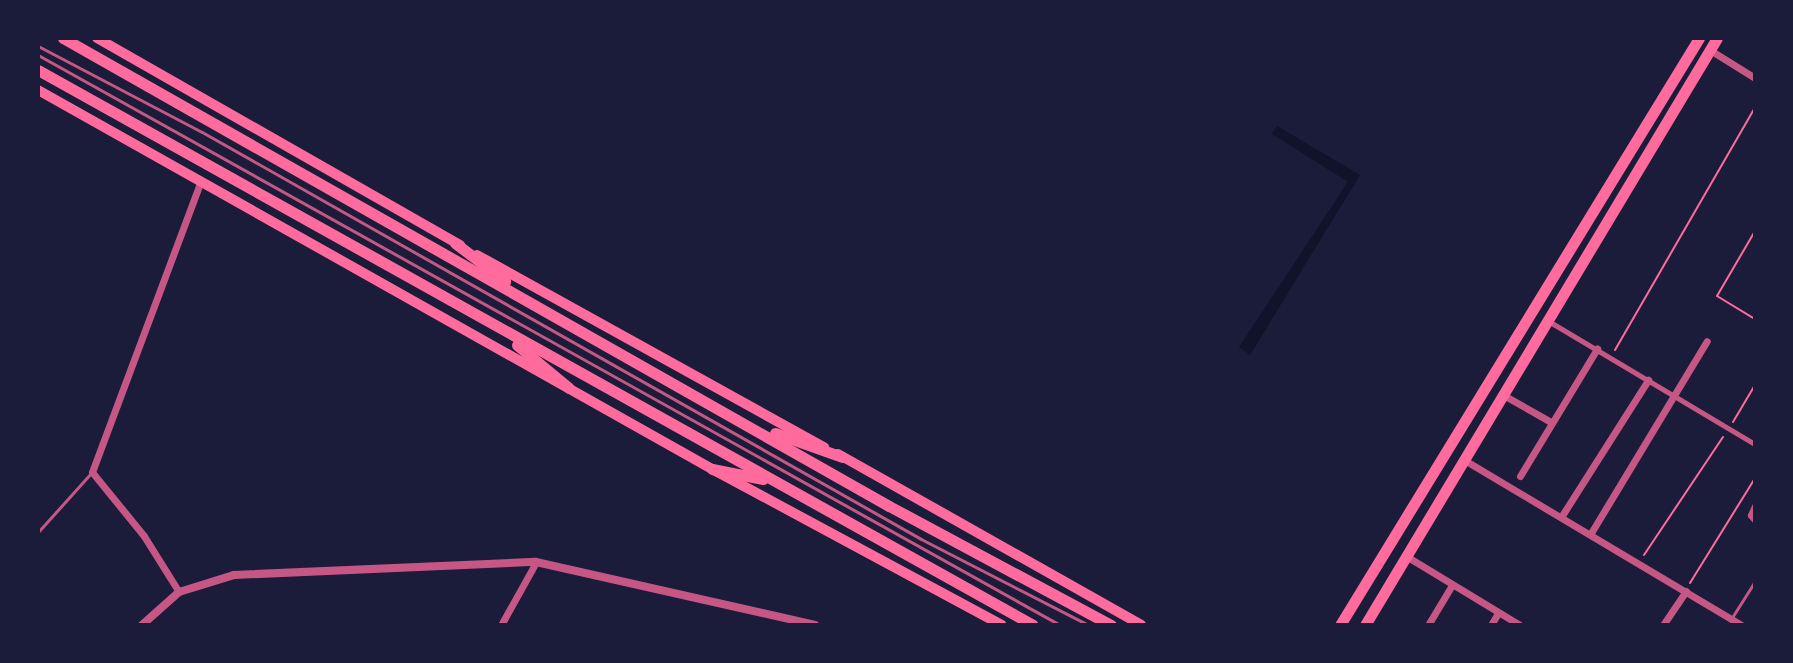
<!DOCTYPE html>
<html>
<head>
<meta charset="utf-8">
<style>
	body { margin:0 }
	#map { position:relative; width:1793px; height:663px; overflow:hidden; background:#1b1b3a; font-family:"PT Serif",serif }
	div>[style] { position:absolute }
	.water>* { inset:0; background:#12122b }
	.path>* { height:2px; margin:-1px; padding:0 1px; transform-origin:1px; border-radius:1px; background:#ff6b9d }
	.service>* { height:3px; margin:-1.5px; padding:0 1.5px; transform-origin:1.5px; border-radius:1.5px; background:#c65784 }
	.pedestrian>* { height:5px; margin:-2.5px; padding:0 2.5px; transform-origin:2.5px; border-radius:2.5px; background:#c65784 }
	.minor>* { height:7px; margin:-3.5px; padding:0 3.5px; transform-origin:3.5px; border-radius:3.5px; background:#c65784 }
	.tertiary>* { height:8px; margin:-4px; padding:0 4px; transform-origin:4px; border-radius:4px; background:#c65784 }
	.secondary>* { height:10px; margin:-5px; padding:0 5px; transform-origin:5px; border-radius:5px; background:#ff6b9d }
	.primary>* { height:11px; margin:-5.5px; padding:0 5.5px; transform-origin:5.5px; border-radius:5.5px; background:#ff6b9d }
	.trunk>* { height:11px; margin:-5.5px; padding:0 5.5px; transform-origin:5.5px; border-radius:5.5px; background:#ff6b9d }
	span { translate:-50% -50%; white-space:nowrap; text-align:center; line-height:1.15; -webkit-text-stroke:6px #1b1b3a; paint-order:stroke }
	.frame { position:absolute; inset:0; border:40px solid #1b1b3a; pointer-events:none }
</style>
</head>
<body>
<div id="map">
	<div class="water">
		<i style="clip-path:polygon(1277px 126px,1360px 175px,1250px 355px,1239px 347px,1348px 182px,1272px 134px)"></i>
	</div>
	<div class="path">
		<i style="left:1755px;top:231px;width:75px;rotate:120.3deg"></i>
		<i style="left:1717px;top:296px;width:44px;rotate:31.2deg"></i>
		<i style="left:1615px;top:350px;width:280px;rotate:-60deg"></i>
		<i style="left:1733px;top:422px;width:43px;rotate:-59.3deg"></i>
		<i style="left:1644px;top:555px;width:142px;rotate:-56.2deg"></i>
		<i style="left:1690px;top:583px;width:123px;rotate:-58.2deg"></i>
	</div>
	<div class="service">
		<i style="left:38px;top:46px;width:185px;rotate:27.7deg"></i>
		<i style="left:202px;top:132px;width:826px;rotate:29.51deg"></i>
		<i style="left:921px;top:539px;width:188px;rotate:27.2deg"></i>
		<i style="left:38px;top:55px;width:1170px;rotate:29.15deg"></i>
		<i style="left:38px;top:532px;width:81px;rotate:-48deg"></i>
		<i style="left:1731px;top:619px;width:45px;rotate:-57.7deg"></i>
	</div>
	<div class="pedestrian">
		<i style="left:1550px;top:322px;width:239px;rotate:30.8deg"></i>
	</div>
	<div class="minor">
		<i style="left:1710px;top:50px;width:53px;rotate:31.9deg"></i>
		<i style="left:1505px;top:396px;width:53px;rotate:29.5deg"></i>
		<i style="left:1466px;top:461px;width:320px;rotate:30.8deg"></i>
		<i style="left:1520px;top:476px;width:149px;rotate:-58.8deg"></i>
		<i style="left:1755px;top:506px;width:10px;rotate:114deg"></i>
		<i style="left:1751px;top:515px;width:6px;rotate:51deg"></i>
		<i style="left:1563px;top:514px;width:159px;rotate:-57.6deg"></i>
		<i style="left:1591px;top:533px;width:224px;rotate:-58.9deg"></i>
		<i style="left:1406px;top:556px;width:133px;rotate:31.2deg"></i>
		<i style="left:179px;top:592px;width:66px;rotate:-122deg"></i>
		<i style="left:144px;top:536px;width:82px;rotate:-129.1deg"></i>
		<i style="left:92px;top:472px;width:311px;rotate:-69.5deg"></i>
		<i style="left:501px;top:625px;width:72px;rotate:-60.9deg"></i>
		<i style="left:1428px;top:625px;width:47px;rotate:-59deg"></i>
		<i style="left:1491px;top:625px;width:14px;rotate:-60deg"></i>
		<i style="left:1663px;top:625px;width:41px;rotate:-55.9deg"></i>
	</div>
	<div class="tertiary">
		<i style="left:142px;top:625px;width:50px;rotate:-41.7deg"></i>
		<i style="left:179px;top:592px;width:58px;rotate:-17.2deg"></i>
		<i style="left:234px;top:575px;width:302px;rotate:-2.5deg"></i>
		<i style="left:536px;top:562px;width:286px;rotate:12.7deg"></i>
	</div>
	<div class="secondary">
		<i style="left:97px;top:38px;width:418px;rotate:29.7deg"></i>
		<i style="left:38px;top:90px;width:773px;rotate:29.35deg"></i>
		<i style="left:712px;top:469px;width:329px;rotate:28.3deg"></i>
		<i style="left:477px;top:255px;width:397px;rotate:29deg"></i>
		<i style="left:838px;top:454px;width:348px;rotate:29.4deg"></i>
	</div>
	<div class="primary">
		<i style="left:1340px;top:625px;width:688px;rotate:-58.55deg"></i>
		<i style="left:1365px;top:625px;width:684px;rotate:-59.05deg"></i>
	</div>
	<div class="trunk">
		<i style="left:63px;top:38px;width:949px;rotate:29.54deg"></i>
		<i style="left:889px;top:506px;width:252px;rotate:28.2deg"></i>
		<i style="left:38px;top:70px;width:1139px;rotate:29.15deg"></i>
		<i style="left:455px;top:243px;width:63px;rotate:37.2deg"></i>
		<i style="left:517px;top:345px;width:67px;rotate:39.6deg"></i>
		<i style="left:775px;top:433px;width:71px;rotate:19.7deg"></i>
		<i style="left:712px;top:469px;width:52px;rotate:11.1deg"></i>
	</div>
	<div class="frame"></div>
</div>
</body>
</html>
